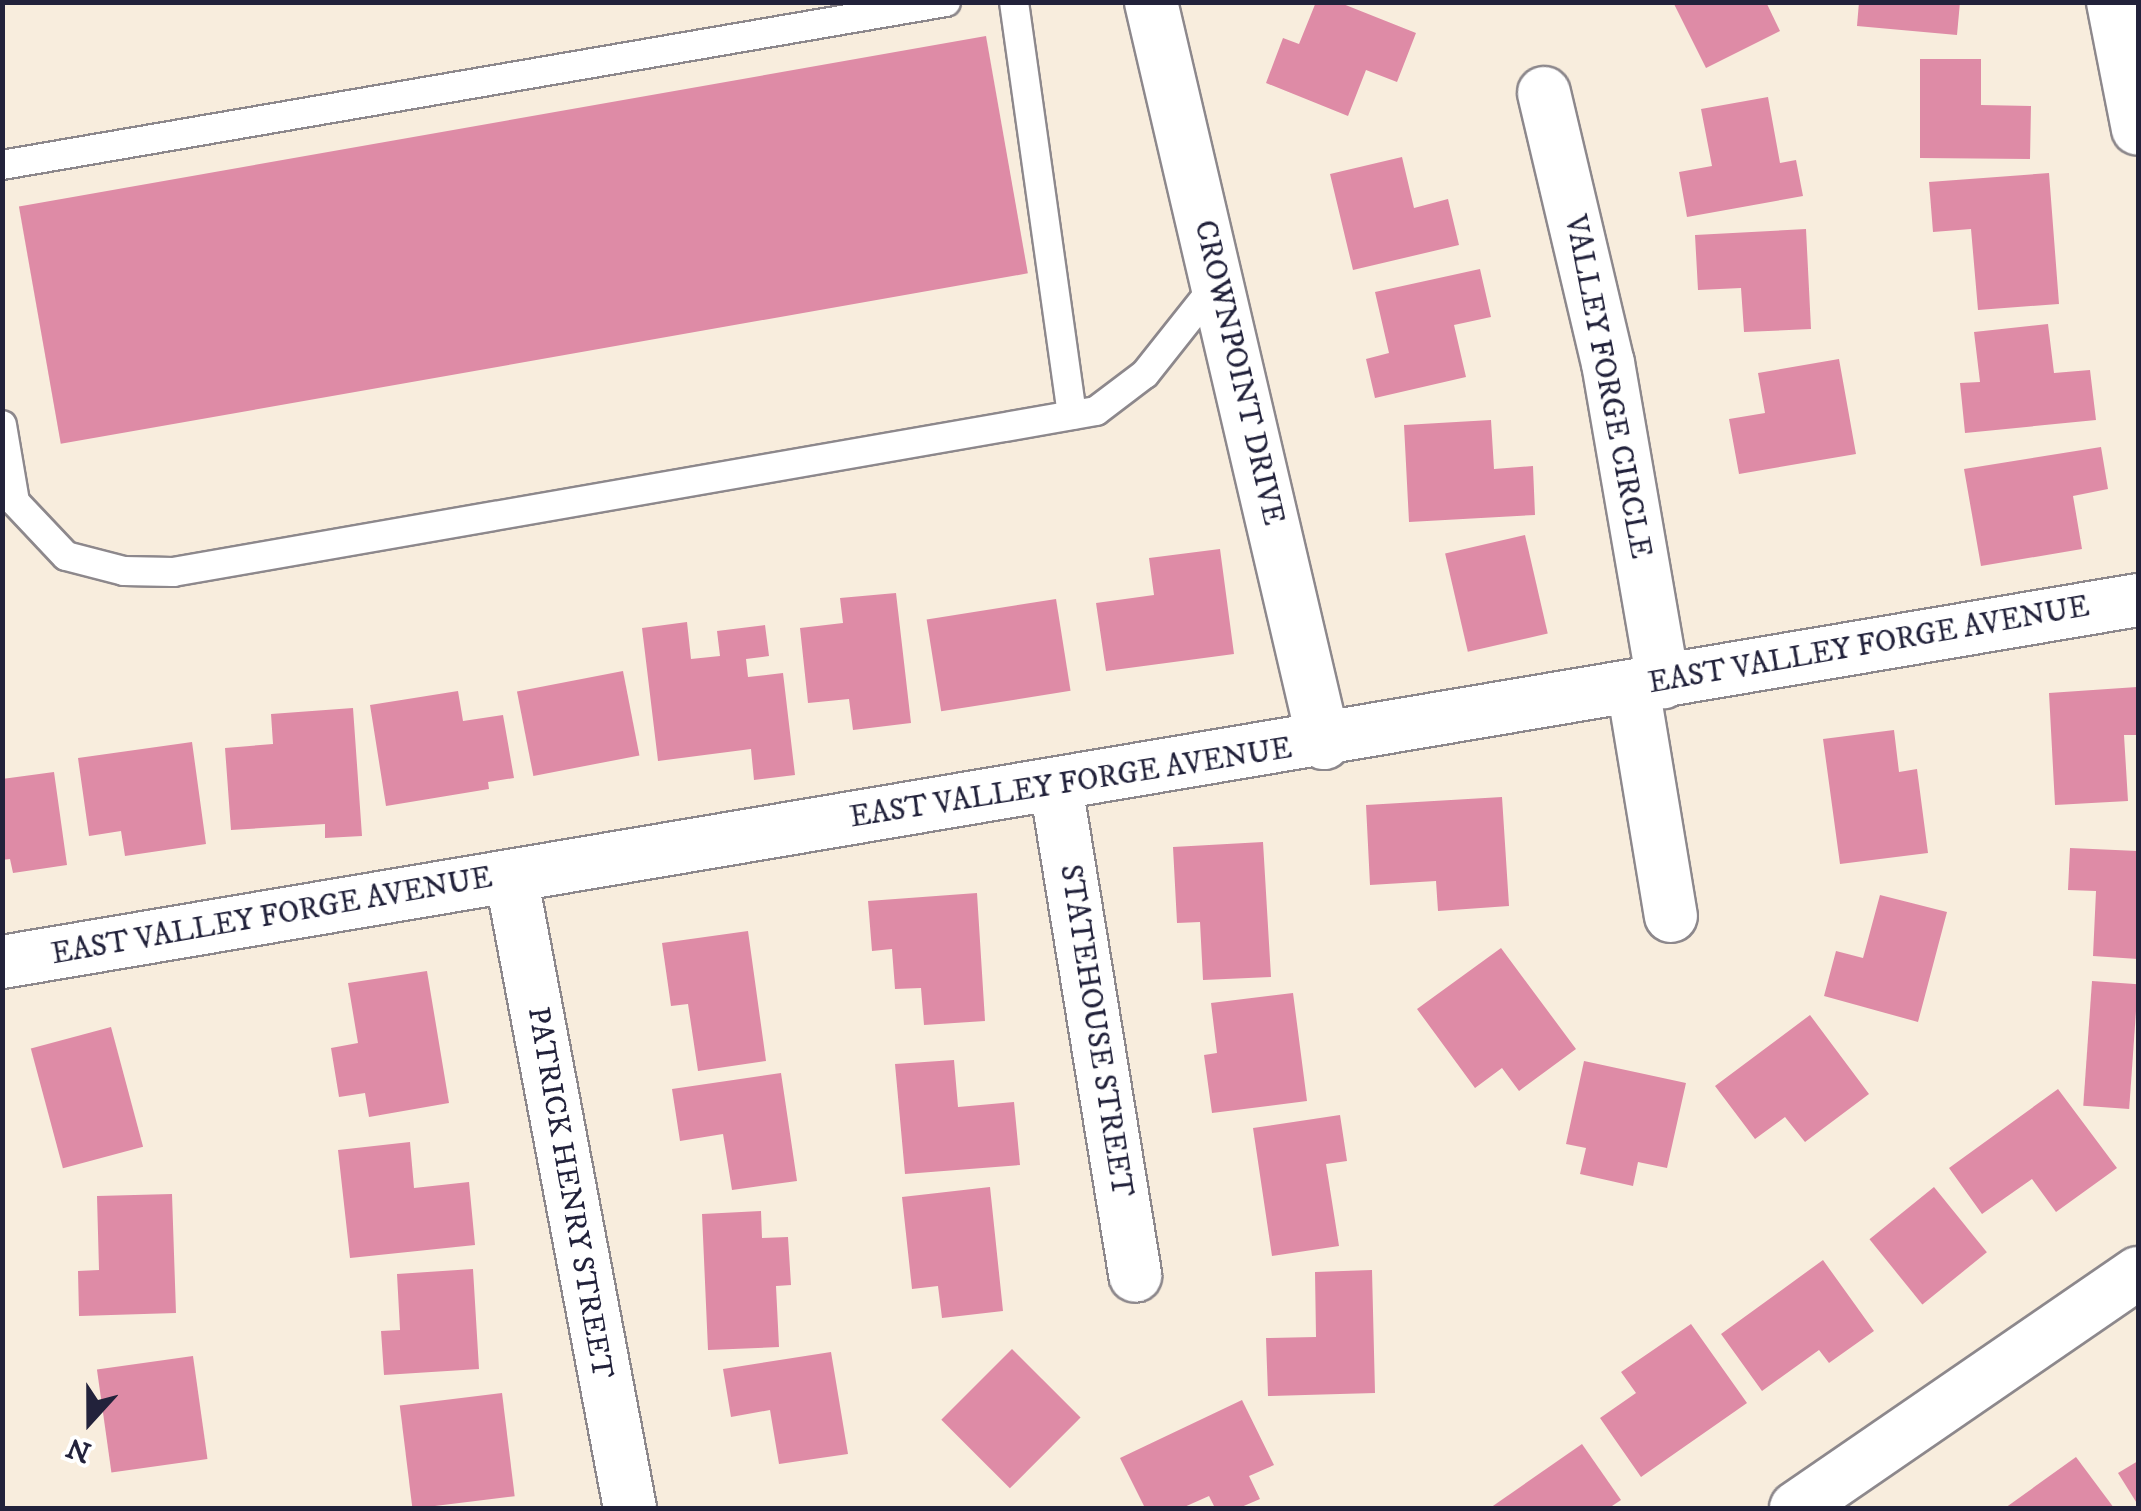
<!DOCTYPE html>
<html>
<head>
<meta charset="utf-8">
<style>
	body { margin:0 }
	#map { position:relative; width:2141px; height:1511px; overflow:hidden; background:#f8eddd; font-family:"IM FELL DW Pica",serif }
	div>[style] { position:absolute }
	.building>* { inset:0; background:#de8ba6; transform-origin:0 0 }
	.roads { filter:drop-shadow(2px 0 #8d888c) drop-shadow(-2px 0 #8d888c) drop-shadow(0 2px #8d888c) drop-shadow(0 -2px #8d888c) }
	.lane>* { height:28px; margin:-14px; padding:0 14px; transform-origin:14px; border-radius:14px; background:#fff }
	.street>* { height:52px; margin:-26px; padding:0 26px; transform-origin:26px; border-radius:26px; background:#fff }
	span { translate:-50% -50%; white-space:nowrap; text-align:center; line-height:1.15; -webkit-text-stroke:9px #fff; paint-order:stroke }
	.street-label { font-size:30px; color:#22223b }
	.frame { position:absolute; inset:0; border:5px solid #22223b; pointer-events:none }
	.north { position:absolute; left:40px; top:1371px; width:100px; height:100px; -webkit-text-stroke:8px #fff; paint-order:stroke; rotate:201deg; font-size:28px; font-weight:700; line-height:40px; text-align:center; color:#22223b }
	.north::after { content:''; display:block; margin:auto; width:35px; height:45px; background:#22223b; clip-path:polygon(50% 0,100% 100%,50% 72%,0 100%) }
</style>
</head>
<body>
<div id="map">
	<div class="building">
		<i style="clip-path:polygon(1316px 2px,1338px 2px,1416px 33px,1397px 82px,1366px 70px,1348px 116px,1266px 83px,1283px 38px,1299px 44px)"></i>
		<i style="clip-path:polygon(1673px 2px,1766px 2px,1780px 31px,1706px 68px)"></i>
		<i style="clip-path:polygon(1859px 2px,1960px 2px,1957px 35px,1857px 26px)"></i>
		<i style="left:986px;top:36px;width:241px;height:982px;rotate:80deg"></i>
		<i style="clip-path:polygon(1920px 59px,1981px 59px,1981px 105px,2031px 106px,2030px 159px,1920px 158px)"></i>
		<i style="clip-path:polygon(1768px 97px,1780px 163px,1796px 160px,1803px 196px,1687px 217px,1679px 172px,1712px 166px,1701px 109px)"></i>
		<i style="clip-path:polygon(1402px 157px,1414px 208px,1448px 199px,1459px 245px,1353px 270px,1330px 174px)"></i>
		<i style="clip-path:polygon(2049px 173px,2059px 304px,1978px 310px,1971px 229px,1933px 232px,1929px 182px)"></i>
		<i style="clip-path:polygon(1806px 229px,1811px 329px,1744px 332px,1741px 288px,1698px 290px,1695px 235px)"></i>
		<i style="clip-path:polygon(1480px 269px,1491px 317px,1454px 325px,1466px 377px,1375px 398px,1366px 359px,1389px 353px,1375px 292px)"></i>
		<i style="clip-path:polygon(2048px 324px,2054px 373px,2090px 370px,2096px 420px,1965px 433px,1960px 383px,1980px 382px,1974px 332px)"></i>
		<i style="clip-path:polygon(1839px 359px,1856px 454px,1739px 474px,1729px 419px,1765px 413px,1758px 373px)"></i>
		<i style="clip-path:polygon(1491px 420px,1494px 469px,1533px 466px,1535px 515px,1409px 522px,1404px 425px)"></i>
		<i style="clip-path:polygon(2101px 447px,2108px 489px,2073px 496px,2082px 549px,1981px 566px,1964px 469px)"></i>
		<i style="left:1525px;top:535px;width:101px;height:82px;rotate:77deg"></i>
		<i style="clip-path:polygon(1220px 549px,1234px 654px,1106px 671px,1096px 603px,1154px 595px,1149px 558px)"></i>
		<i style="clip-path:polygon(896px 593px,911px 723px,853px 730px,849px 699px,808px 703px,800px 628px,843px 623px,840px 598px)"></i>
		<i style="left:1056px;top:599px;width:93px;height:131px;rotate:81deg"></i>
		<i style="clip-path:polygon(687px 622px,691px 659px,720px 656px,717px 631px,765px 625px,769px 656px,746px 659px,748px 677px,783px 673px,795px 775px,754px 780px,751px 749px,658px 761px,642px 628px)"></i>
		<i style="left:623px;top:671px;width:86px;height:108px;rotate:79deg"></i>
		<i style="clip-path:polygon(2137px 687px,2138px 735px,2124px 735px,2128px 801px,2055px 805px,2049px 693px)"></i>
		<i style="clip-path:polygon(458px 691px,463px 721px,503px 715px,514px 778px,488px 782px,489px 789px,386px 806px,370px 705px)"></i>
		<i style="clip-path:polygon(353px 708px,362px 836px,325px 838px,325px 824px,231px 830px,225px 748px,273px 744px,271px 714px)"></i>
		<i style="clip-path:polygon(1894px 730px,1899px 772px,1917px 769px,1928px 853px,1840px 864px,1823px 739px)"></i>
		<i style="clip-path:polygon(192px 742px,206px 844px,125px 856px,121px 831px,89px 836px,78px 758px)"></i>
		<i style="clip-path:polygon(54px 772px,67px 865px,13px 873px,10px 859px,2px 860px,2px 779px)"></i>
		<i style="clip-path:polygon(1502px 797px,1509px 906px,1438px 911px,1436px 881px,1370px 885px,1366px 805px)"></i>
		<i style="clip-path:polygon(1263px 842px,1271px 977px,1203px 980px,1200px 922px,1177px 923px,1173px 847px)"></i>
		<i style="clip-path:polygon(2070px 848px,2138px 851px,2138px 959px,2093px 956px,2096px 891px,2068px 890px)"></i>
		<i style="clip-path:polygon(977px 893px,985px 1021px,924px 1025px,921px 988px,895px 989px,892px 949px,872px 951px,868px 901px)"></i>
		<i style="clip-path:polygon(1880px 895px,1947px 912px,1918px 1022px,1824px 996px,1836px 951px,1863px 958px)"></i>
		<i style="clip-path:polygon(748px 931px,766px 1061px,698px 1071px,688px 1004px,671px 1006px,662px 943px)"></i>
		<i style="clip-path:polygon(1501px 948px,1576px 1049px,1519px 1091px,1502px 1068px,1475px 1088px,1417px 1009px)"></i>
		<i style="clip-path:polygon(427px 971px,449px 1103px,369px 1117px,365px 1093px,339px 1097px,331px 1048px,358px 1043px,348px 983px)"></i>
		<i style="left:2092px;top:981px;width:46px;height:125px;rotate:4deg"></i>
		<i style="clip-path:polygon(1293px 993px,1307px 1101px,1212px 1113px,1204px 1055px,1217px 1053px,1211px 1003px)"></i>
		<i style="clip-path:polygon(1810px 1015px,1869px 1094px,1805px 1142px,1785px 1117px,1755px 1139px,1715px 1086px)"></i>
		<i style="left:111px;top:1027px;width:124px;height:83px;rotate:75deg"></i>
		<i style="clip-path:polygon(954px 1060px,958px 1107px,1014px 1102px,1020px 1165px,905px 1174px,895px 1064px)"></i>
		<i style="clip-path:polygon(1584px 1061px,1686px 1083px,1667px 1168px,1638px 1162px,1633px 1186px,1580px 1174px,1586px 1148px,1566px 1144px)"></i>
		<i style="clip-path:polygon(781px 1073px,797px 1181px,732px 1190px,723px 1134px,680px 1141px,672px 1089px)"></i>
		<i style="clip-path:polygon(2058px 1089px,2117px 1168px,2056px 1212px,2032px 1179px,1982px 1214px,1949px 1168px)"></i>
		<i style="clip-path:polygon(1340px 1115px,1347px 1161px,1326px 1164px,1339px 1246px,1272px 1256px,1253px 1128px)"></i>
		<i style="clip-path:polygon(410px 1142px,414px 1188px,469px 1182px,475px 1245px,350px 1258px,338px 1150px)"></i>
		<i style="clip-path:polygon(990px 1187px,1003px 1311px,942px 1318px,938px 1286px,912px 1289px,902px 1197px)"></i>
		<i style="left:1934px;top:1187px;width:84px;height:83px;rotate:51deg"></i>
		<i style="clip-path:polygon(172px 1194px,176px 1313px,79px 1316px,78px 1271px,99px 1270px,97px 1196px)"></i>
		<i style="clip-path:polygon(761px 1211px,762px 1238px,788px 1237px,791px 1285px,776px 1286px,779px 1347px,708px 1350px,702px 1214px)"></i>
		<i style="clip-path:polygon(1823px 1260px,1874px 1331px,1829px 1363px,1819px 1350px,1762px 1391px,1721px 1334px)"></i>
		<i style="clip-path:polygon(473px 1269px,479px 1369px,384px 1375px,381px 1331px,400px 1330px,397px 1274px)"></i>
		<i style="clip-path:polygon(1372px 1270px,1375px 1393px,1268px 1396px,1266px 1338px,1316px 1337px,1315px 1272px)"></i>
		<i style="clip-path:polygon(1691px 1324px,1747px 1403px,1641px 1477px,1600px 1418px,1636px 1393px,1621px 1372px)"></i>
		<i style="left:1012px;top:1349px;width:97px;height:100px;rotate:45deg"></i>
		<i style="clip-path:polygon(831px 1352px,848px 1454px,779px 1464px,770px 1410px,731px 1417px,723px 1369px)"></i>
		<i style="left:193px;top:1356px;width:104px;height:97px;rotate:82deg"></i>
		<i style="left:502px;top:1393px;width:104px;height:103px;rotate:83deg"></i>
		<i style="clip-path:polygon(1242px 1400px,1274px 1465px,1249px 1476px,1260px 1499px,1239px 1508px,1215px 1508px,1209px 1496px,1182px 1508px,1145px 1508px,1120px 1458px)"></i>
		<i style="clip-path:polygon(1582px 1444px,1621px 1500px,1609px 1508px,1490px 1508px)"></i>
		<i style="clip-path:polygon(2076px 1457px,2114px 1508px,2005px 1508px)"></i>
		<i style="clip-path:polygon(2138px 1461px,2138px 1505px,2118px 1473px)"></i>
	</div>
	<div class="roads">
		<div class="lane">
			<i style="left:1014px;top:2px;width:417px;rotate:82deg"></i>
			<i style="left:2px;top:165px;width:958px;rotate:-9.8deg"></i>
			<i style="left:2px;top:425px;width:78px;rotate:80.4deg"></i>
			<i style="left:15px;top:502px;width:74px;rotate:46.6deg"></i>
			<i style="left:66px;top:556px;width:60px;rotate:14.5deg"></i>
			<i style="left:124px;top:571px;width:49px;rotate:1.2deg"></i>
			<i style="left:173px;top:572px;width:937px;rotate:-9.89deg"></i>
			<i style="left:1096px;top:411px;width:61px;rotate:-37.1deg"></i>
			<i style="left:1145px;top:374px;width:116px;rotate:-51.6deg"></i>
		</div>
		<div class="street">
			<i style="left:1151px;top:2px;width:761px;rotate:76.86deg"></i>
			<i style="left:2113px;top:2px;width:129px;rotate:78.9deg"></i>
			<i style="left:1544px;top:93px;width:277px;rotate:76.7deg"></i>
			<i style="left:1608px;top:363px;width:324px;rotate:80.2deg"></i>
			<i style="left:1633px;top:687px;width:232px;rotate:80.6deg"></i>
			<i style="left:1056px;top:786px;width:496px;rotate:80.8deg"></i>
			<i style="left:511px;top:876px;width:643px;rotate:79.34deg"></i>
			<i style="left:2px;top:962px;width:2166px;rotate:-9.62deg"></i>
			<i style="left:1796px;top:1508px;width:415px;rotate:-34.5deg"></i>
		</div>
	</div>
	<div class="street-label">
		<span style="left:1238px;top:373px;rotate:77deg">CROWNPOINT DRIVE</span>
		<span style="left:1607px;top:387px;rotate:79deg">VALLEY FORGE CIRCLE</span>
		<span style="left:1869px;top:646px;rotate:-10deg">EAST VALLEY FORGE AVENUE</span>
		<span style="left:1071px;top:784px;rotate:-9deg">EAST VALLEY FORGE AVENUE</span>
		<span style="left:272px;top:917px;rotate:-10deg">EAST VALLEY FORGE AVENUE</span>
		<span style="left:1095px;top:1031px;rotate:81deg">STATEHOUSE STREET</span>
		<span style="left:569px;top:1193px;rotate:80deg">PATRICK HENRY STREET</span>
	</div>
	<div class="frame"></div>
	<div class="north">N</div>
</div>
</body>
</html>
